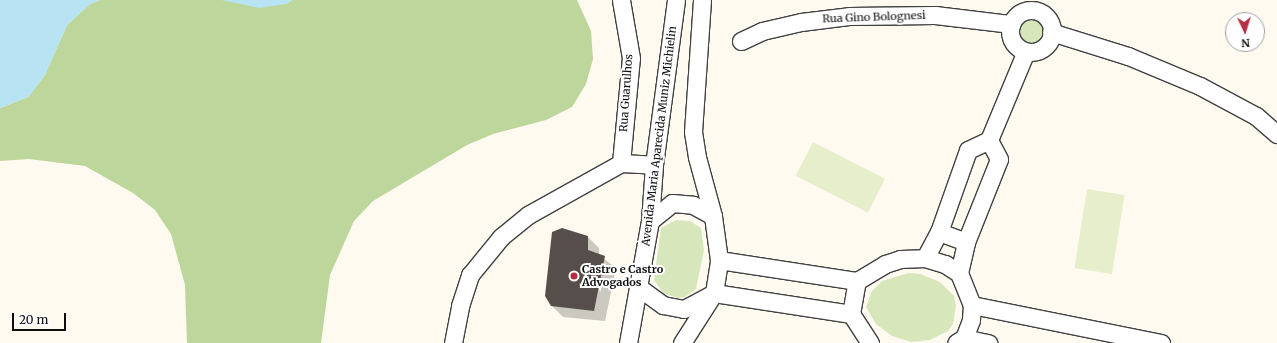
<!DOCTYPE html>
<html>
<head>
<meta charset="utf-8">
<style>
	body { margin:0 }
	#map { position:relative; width:1277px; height:343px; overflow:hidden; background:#fefaf0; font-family:Merriweather,serif }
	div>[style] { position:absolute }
	.green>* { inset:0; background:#d7e7bb }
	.round { border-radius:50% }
	.forest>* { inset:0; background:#bdd69b }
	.pitch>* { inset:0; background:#e7eecc; transform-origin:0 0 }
	.water>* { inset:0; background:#b7e3f2 }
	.shadow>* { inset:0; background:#0003 }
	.building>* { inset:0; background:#564e4b }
	.roads { filter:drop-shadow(1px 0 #414141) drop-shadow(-1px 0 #414141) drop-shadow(0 1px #414141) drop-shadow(0 -1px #414141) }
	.minor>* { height:17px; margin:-8.5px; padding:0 8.5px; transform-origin:8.5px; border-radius:8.5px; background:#fff }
	.minor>.ring { margin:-8.5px; padding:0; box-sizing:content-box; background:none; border:17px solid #fff; border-radius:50% }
	.dots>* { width:11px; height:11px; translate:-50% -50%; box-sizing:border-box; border:2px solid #fff; border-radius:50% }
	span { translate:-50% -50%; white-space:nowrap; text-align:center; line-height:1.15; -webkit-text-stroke:4px #fff; paint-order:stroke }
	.street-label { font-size:11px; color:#0e0e0e }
	.poi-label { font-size:11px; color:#0e0e0e; font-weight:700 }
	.left { translate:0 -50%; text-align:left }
	.north { position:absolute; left:1225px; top:12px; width:40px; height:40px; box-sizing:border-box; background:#fff; border:1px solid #9f9f9f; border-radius:50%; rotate:176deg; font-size:11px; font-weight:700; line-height:16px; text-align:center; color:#0e0e0e }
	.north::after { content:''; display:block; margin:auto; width:14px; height:18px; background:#b62e44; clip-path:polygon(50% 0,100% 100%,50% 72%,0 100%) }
	.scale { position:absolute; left:12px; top:313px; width:54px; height:18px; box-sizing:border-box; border:2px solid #0e0e0e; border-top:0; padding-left:5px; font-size:12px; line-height:14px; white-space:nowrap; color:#0e0e0e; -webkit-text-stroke:3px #fff; paint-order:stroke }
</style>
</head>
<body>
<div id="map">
	<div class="green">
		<i class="round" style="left:1017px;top:18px;width:28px;height:28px"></i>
		<i style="clip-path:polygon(676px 220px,690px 221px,701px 228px,704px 250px,696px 289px,685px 297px,678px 298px,663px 293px,654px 280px,661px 228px)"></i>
		<i style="clip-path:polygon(909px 273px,920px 274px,940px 282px,954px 296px,956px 306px,953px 324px,948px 331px,930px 340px,911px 342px,892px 336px,876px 324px,866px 307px,872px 291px,882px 281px)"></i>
	</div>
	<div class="forest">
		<i style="clip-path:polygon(100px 0,222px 0,286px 4px,292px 0,577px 0,591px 31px,593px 59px,586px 84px,572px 107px,546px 120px,493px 134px,467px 145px,373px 201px,354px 221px,330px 275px,321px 343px,187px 343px,185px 285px,171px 234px,155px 210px,133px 193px,85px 166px,29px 159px,0 161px,0 108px,28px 97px,45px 75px,67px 25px,90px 4px)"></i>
	</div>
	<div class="pitch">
		<i style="left:813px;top:142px;width:81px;height:38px;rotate:27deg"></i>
		<i style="left:1087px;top:189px;width:38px;height:80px;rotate:9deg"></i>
	</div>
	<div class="water">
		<i style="clip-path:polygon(0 0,100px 0,90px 4px,67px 25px,45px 75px,28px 97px,0 108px)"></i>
		<i style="clip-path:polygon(222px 0,292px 0,286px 4px,259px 8px)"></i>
	</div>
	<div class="shadow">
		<i style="clip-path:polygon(588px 237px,599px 248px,599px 255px,616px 268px,605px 321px,563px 317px,551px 305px)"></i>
	</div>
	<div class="building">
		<i style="clip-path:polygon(562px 228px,588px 236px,588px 250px,605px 256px,594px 311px,551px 306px,545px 296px,552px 232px)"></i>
	</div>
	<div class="roads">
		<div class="minor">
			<i class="ring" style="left:1010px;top:10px;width:25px;height:25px"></i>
			<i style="left:1051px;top:32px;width:81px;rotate:17.3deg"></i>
			<i style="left:1128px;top:56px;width:78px;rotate:22.6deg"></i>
			<i style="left:1200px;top:86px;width:64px;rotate:28.2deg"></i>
			<i style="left:1256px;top:116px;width:28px;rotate:41deg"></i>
			<i style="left:741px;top:41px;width:23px;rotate:-25deg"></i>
			<i style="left:762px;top:31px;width:40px;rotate:-13deg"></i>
			<i style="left:801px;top:22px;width:48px;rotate:-7.1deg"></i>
			<i style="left:849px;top:16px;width:86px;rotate:-0.7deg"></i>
			<i style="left:935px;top:15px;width:77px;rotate:6.8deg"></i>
			<i style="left:621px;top:163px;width:105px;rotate:-84.6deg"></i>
			<i style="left:631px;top:58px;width:59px;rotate:-99.8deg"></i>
			<i style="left:650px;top:221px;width:28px;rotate:-39deg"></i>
			<i style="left:672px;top:203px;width:21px;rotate:5deg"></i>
			<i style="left:693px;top:205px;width:23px;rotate:29deg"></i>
			<i style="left:939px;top:232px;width:29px;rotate:20deg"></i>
			<i style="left:925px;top:258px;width:30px;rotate:-62deg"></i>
			<i style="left:939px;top:232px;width:87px;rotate:-70.5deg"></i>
			<i style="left:968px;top:150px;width:23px;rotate:-25deg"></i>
			<i style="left:989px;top:140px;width:96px;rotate:-67.4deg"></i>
			<i style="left:719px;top:260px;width:140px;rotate:8.7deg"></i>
			<i style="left:959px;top:273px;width:32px;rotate:-77deg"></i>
			<i style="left:966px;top:242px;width:89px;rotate:-68.3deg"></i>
			<i style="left:999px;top:159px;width:21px;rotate:-118deg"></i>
			<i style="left:638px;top:287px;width:31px;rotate:36deg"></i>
			<i style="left:663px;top:305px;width:21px;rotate:11deg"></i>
			<i style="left:684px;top:309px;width:34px;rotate:-28deg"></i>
			<i style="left:714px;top:293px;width:139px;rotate:8.7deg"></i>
			<i style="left:972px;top:305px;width:193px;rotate:11.4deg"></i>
			<i style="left:964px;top:338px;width:25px;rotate:12deg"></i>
			<i style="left:453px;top:343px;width:38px;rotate:-79deg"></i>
			<i style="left:460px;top:306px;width:33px;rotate:-72deg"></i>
			<i style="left:470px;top:275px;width:49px;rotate:-50.8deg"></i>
			<i style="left:501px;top:237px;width:35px;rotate:-39deg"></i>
			<i style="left:528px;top:215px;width:107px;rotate:-29.2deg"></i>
			<i style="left:621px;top:163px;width:33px;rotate:3deg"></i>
			<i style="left:628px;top:343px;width:124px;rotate:-79.8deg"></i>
			<i style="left:650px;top:221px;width:56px;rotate:-85.9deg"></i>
			<i style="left:654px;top:165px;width:166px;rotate:-82.4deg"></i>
			<i style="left:682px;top:343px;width:59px;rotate:-57.4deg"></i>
			<i style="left:714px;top:293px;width:33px;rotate:-81deg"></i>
			<i style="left:719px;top:260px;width:44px;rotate:-97.8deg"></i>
			<i style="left:713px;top:216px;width:61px;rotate:-105.2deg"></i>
			<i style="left:697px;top:157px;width:25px;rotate:-99deg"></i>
			<i style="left:693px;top:132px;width:132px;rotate:-86.1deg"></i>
			<i style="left:870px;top:343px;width:35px;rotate:-123deg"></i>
			<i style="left:851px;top:314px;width:34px;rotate:-80deg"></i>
			<i style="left:857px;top:281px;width:33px;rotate:-31deg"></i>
			<i style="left:885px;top:264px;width:16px;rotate:-18deg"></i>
			<i style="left:900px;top:259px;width:25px;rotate:-2deg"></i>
			<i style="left:925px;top:258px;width:21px;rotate:17deg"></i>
			<i style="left:945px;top:264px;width:17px;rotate:33deg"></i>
			<i style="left:959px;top:273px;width:35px;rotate:68deg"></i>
			<i style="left:972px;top:305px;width:15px;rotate:94deg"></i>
			<i style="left:971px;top:320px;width:19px;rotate:111deg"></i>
			<i style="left:964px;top:338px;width:9px;rotate:148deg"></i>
		</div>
	</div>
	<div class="dots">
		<i style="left:574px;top:276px;background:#b62e44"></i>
	</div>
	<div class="street-label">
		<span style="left:874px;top:17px;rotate:-2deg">Rua Gino Bolognesi</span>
		<span style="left:626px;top:93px;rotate:-86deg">Rua Guarulhos</span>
		<span style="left:659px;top:136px;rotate:-83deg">Avenida Maria Aparecida Muniz Michielin</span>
	</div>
	<div class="poi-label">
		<span class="left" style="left:582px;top:276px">Castro e Castro<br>Advogados</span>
	</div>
	<div class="north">N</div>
	<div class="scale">20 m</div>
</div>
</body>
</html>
